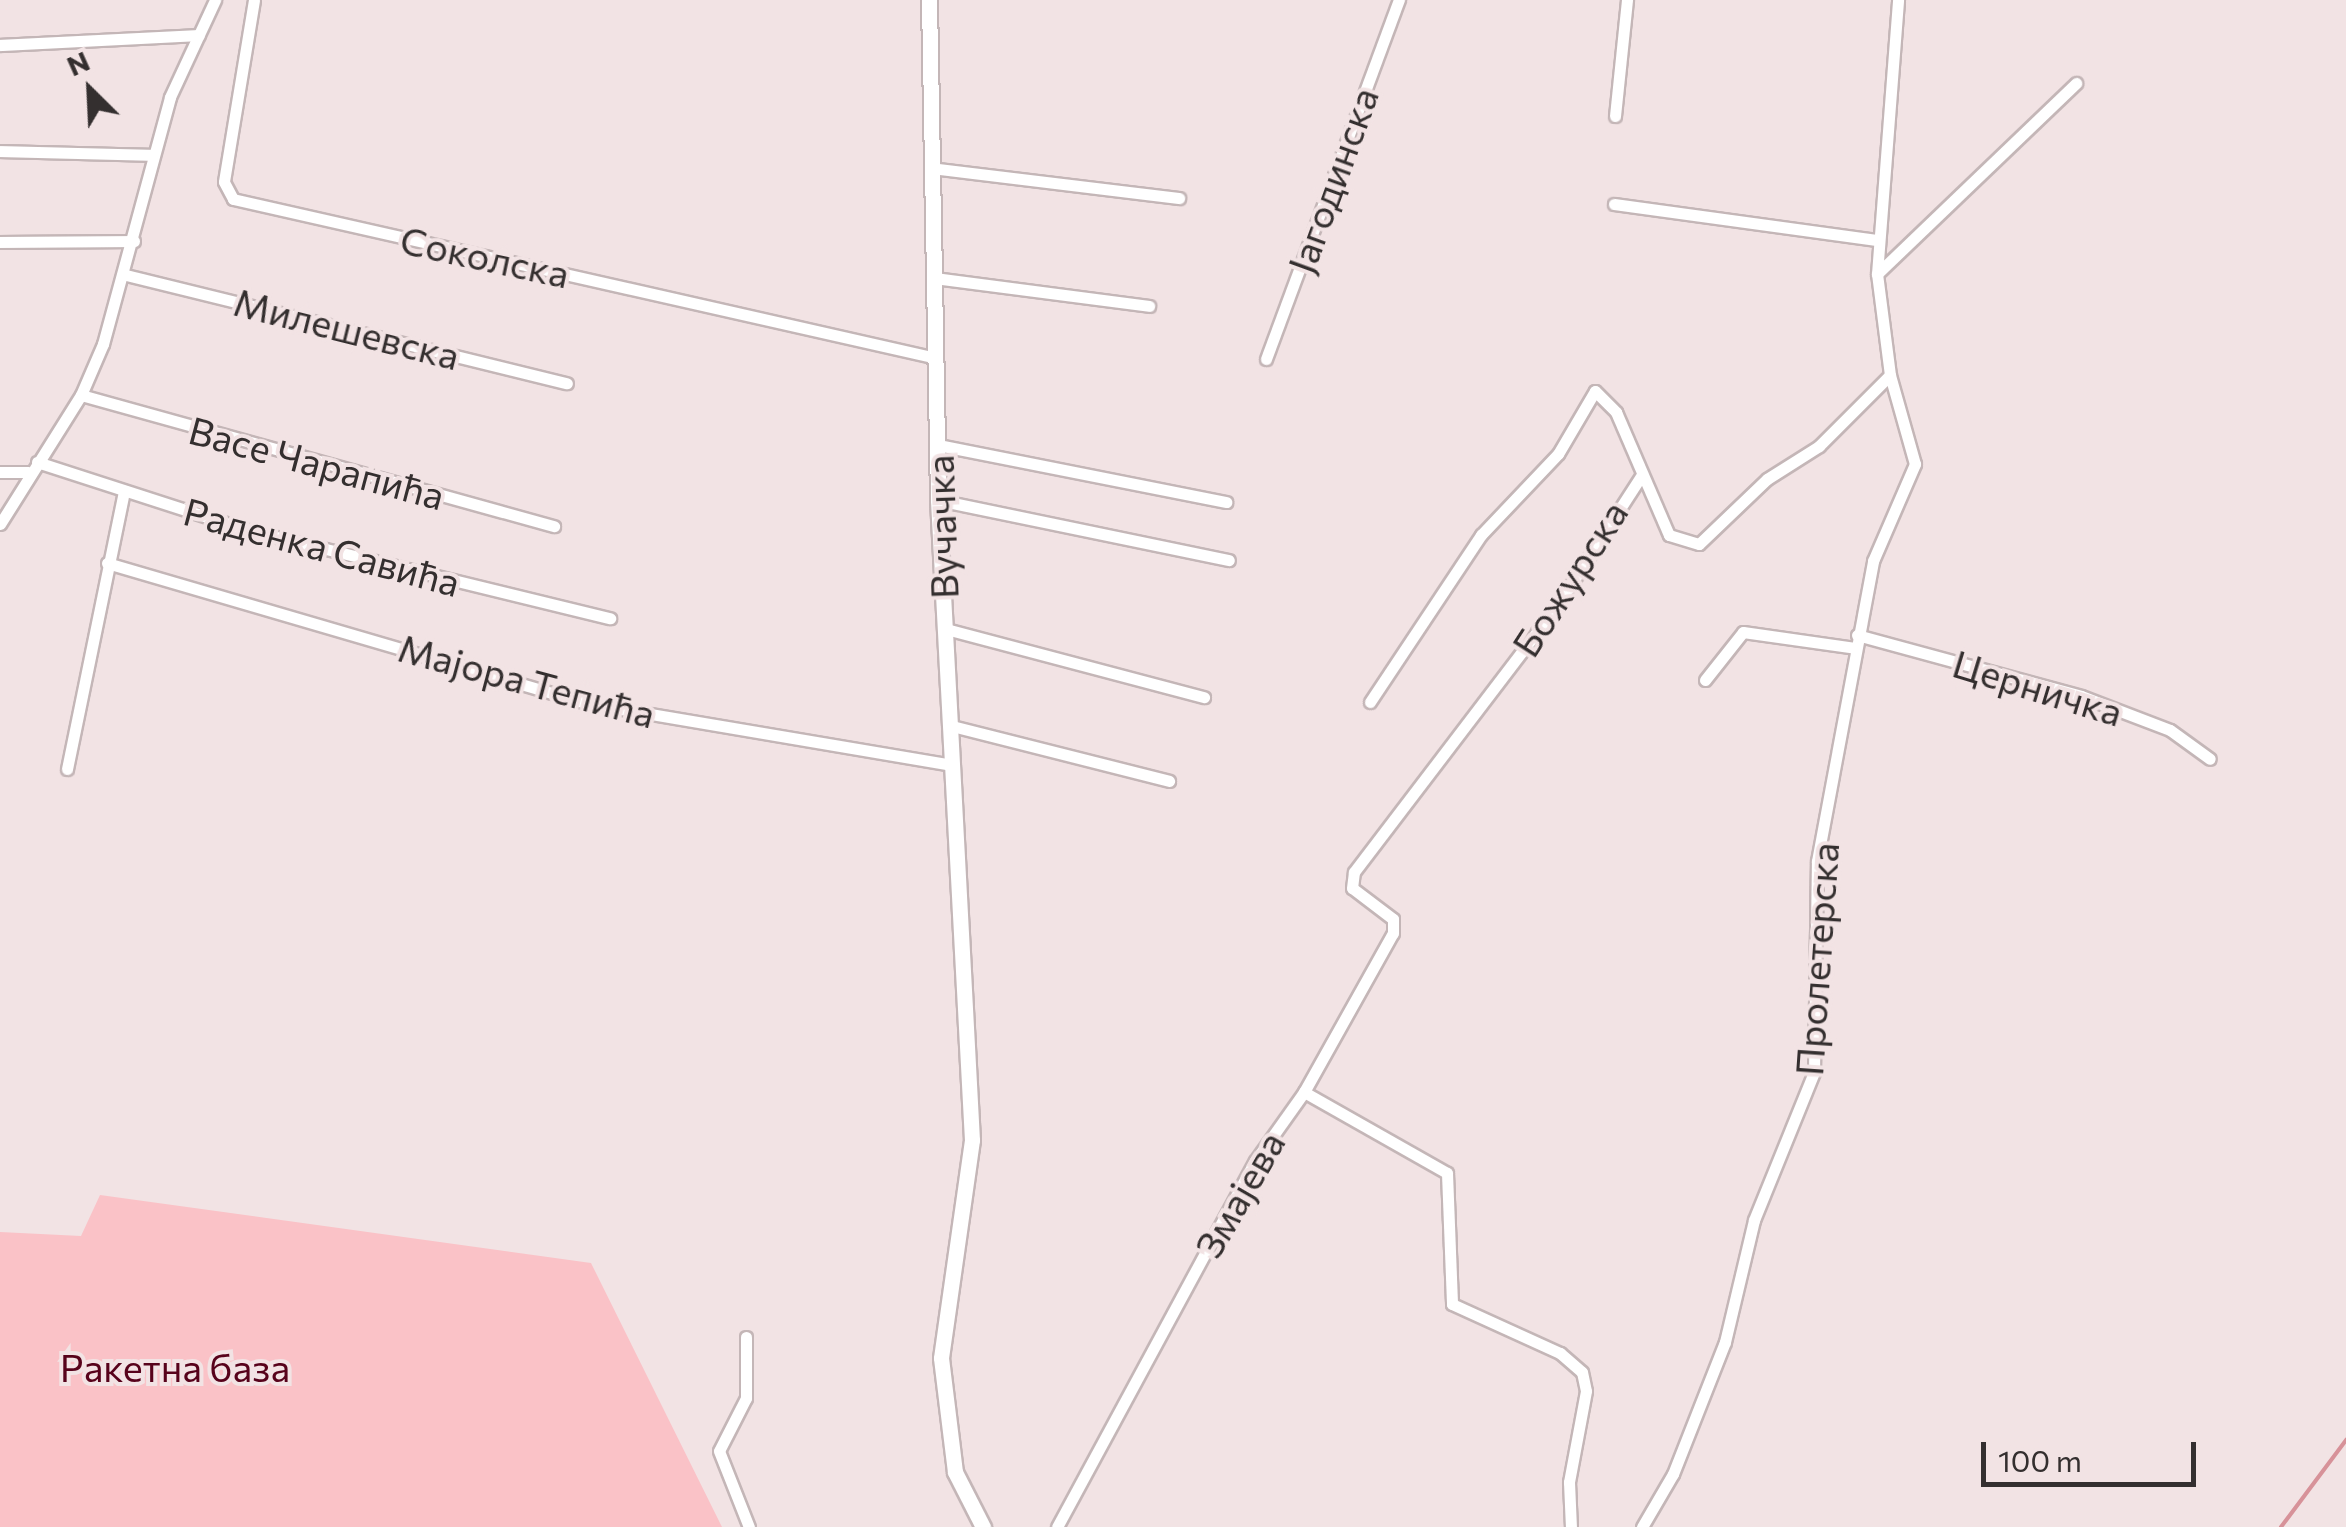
<!DOCTYPE html>
<html>
<head>
<meta charset="utf-8">
<style>
	body { margin:0 }
	#map { position:relative; width:2346px; height:1527px; overflow:hidden; background:#f2e3e4; font-family:Commissioner,sans-serif }
	div>[style] { position:absolute }
	.green>* { inset:0; background:#fac2c7 }
	.stream>* { height:4px; margin:-2px; padding:0 2px; transform-origin:2px; border-radius:2px; background:#d79299 }
	.roads { filter:drop-shadow(2px 0 #c4b6b7) drop-shadow(-2px 0 #c4b6b7) drop-shadow(0 2px #c4b6b7) drop-shadow(0 -2px #c4b6b7) }
	.minor>* { height:11px; margin:-5.5px; padding:0 5.5px; transform-origin:5.5px; border-radius:5.5px; background:#fff }
	.tertiary>* { height:15px; margin:-7.5px; padding:0 7.5px; transform-origin:7.5px; border-radius:7.5px; background:#fff }
	span { translate:-50% -50%; white-space:nowrap; text-align:center; line-height:1.15; -webkit-text-stroke:8px #f2e3e4; paint-order:stroke }
	.street-label { font-size:38px; color:#342f2f }
	.park-label { font-size:38px; color:#57021b }
	.north { position:absolute; left:40px; top:40px; width:100px; height:100px; -webkit-text-stroke:8px #f2e3e4; paint-order:stroke; rotate:336deg; font-size:28px; font-weight:700; line-height:40px; text-align:center; color:#342f2f }
	.north::after { content:''; display:block; margin:auto; width:35px; height:45px; background:#342f2f; clip-path:polygon(50% 0,100% 100%,50% 72%,0 100%) }
	.scale { position:absolute; left:1981px; top:1442px; width:215px; height:45px; box-sizing:border-box; border:5px solid #342f2f; border-top:0; padding-left:12px; font-size:30px; line-height:35px; white-space:nowrap; color:#342f2f; -webkit-text-stroke:8px #f2e3e4; paint-order:stroke }
</style>
</head>
<body>
<div id="map">
	<div class="green">
		<i style="clip-path:polygon(100px 1195px,591px 1263px,722px 1527px,0 1527px,0 1232px,81px 1236px)"></i>
	</div>
	<div class="stream">
		<i style="left:2281px;top:1527px;width:109px;rotate:-53.2deg"></i>
	</div>
	<div class="roads">
		<div class="minor">
			<i style="left:254px;top:0;width:184px;rotate:99.4deg"></i>
			<i style="left:224px;top:182px;width:19px;rotate:62deg"></i>
			<i style="left:233px;top:199px;width:721px;rotate:12.74deg"></i>
			<i style="left:0;top:45px;width:199px;rotate:-2.9deg"></i>
			<i style="left:1615px;top:116px;width:117px;rotate:-84.1deg"></i>
			<i style="left:0;top:151px;width:152px;rotate:1.5deg"></i>
			<i style="left:931px;top:168px;width:250px;rotate:6.9deg"></i>
			<i style="left:1614px;top:204px;width:265px;rotate:7.8deg"></i>
			<i style="left:0;top:242px;width:134px;rotate:-0.4deg"></i>
			<i style="left:1877px;top:274px;width:276px;rotate:-43.8deg"></i>
			<i style="left:126px;top:275px;width:454px;rotate:13.8deg"></i>
			<i style="left:934px;top:278px;width:217px;rotate:7.4deg"></i>
			<i style="left:1266px;top:359px;width:383px;rotate:-69.7deg"></i>
			<i style="left:81px;top:395px;width:491px;rotate:15.5deg"></i>
			<i style="left:938px;top:445px;width:294px;rotate:11.2deg"></i>
			<i style="left:37px;top:462px;width:218px;rotate:17.9deg"></i>
			<i style="left:244px;top:529px;width:377px;rotate:13.7deg"></i>
			<i style="left:0;top:472px;width:28px"></i>
			<i style="left:938px;top:500px;width:297px;rotate:11.7deg"></i>
			<i style="left:0;top:524px;width:152px;rotate:-57.9deg"></i>
			<i style="left:81px;top:395px;width:56px;rotate:-66.7deg"></i>
			<i style="left:103px;top:344px;width:256px;rotate:-74.8deg"></i>
			<i style="left:170px;top:97px;width:107px;rotate:-65.1deg"></i>
			<i style="left:107px;top:563px;width:499px;rotate:16.3deg"></i>
			<i style="left:586px;top:703px;width:372px;rotate:9.6deg"></i>
			<i style="left:946px;top:629px;width:267px;rotate:14.8deg"></i>
			<i style="left:1857px;top:635px;width:232px;rotate:15.2deg"></i>
			<i style="left:2081px;top:696px;width:95px;rotate:20.9deg"></i>
			<i style="left:2170px;top:730px;width:49px;rotate:35.9deg"></i>
			<i style="left:1705px;top:680px;width:61px;rotate:-51.6deg"></i>
			<i style="left:1743px;top:632px;width:113px;rotate:8.1deg"></i>
			<i style="left:1370px;top:702px;width:201px;rotate:-56.4deg"></i>
			<i style="left:1481px;top:535px;width:112px;rotate:-46.5deg"></i>
			<i style="left:1558px;top:454px;width:73px;rotate:-59.6deg"></i>
			<i style="left:1595px;top:391px;width:30px;rotate:45deg"></i>
			<i style="left:1616px;top:412px;width:134px;rotate:66.7deg"></i>
			<i style="left:1669px;top:535px;width:31px;rotate:17deg"></i>
			<i style="left:1699px;top:544px;width:94px;rotate:-43.7deg"></i>
			<i style="left:1767px;top:479px;width:62px;rotate:-32.4deg"></i>
			<i style="left:1819px;top:446px;width:100px;rotate:-45deg"></i>
			<i style="left:952px;top:726px;width:224px;rotate:14.2deg"></i>
			<i style="left:67px;top:769px;width:284px;rotate:-78.4deg"></i>
			<i style="left:1304px;top:1092px;width:164px;rotate:29.5deg"></i>
			<i style="left:1447px;top:1173px;width:131px;rotate:87.8deg"></i>
			<i style="left:1452px;top:1304px;width:119px;rotate:24.4deg"></i>
			<i style="left:1560px;top:1353px;width:29px;rotate:41deg"></i>
			<i style="left:1582px;top:1372px;width:19px;rotate:78deg"></i>
			<i style="left:1586px;top:1391px;width:93px;rotate:100.6deg"></i>
			<i style="left:1569px;top:1482px;width:45px;rotate:87.5deg"></i>
			<i style="left:746px;top:1337px;width:61px;rotate:90deg"></i>
			<i style="left:746px;top:1398px;width:59px;rotate:117deg"></i>
			<i style="left:719px;top:1451px;width:82px;rotate:68.5deg"></i>
			<i style="left:1057px;top:1527px;width:416px;rotate:-61.6deg"></i>
			<i style="left:1255px;top:1161px;width:85px;rotate:-54.6deg"></i>
			<i style="left:1304px;top:1092px;width:182px;rotate:-60.8deg"></i>
			<i style="left:1393px;top:933px;width:14px;rotate:-90deg"></i>
			<i style="left:1393px;top:919px;width:51px;rotate:-142.9deg"></i>
			<i style="left:1352px;top:888px;width:16px;rotate:-83deg"></i>
			<i style="left:1354px;top:872px;width:335px;rotate:-52.7deg"></i>
			<i style="left:1557px;top:606px;width:155px;rotate:-57.1deg"></i>
			<i style="left:1642px;top:1527px;width:61px;rotate:-59.7deg"></i>
			<i style="left:1673px;top:1474px;width:142px;rotate:-68.5deg"></i>
			<i style="left:1725px;top:1342px;width:125px;rotate:-76.6deg"></i>
			<i style="left:1754px;top:1220px;width:160px;rotate:-67.9deg"></i>
			<i style="left:1814px;top:1072px;width:211px;rotate:-89.2deg"></i>
			<i style="left:1817px;top:861px;width:305px;rotate:-79.4deg"></i>
			<i style="left:1873px;top:561px;width:106px;rotate:-66.6deg"></i>
			<i style="left:1915px;top:464px;width:92px;rotate:-105.7deg"></i>
			<i style="left:1890px;top:375px;width:102px;rotate:-97.3deg"></i>
			<i style="left:1877px;top:274px;width:275px;rotate:-85.6deg"></i>
		</div>
		<div class="tertiary">
			<i style="left:929px;top:0;width:500px;rotate:88.97deg"></i>
			<i style="left:938px;top:500px;width:641px;rotate:86.96deg"></i>
			<i style="left:972px;top:1140px;width:220px;rotate:98.1deg"></i>
			<i style="left:941px;top:1358px;width:115px;rotate:83deg"></i>
			<i style="left:955px;top:1472px;width:62px;rotate:63deg"></i>
		</div>
	</div>
	<div class="street-label">
		<span style="left:1332px;top:180px;rotate:-70deg">Јагодинска</span>
		<span style="left:485px;top:256px;rotate:12deg">Соколска</span>
		<span style="left:347px;top:328px;rotate:14deg">Милешевска</span>
		<span style="left:317px;top:462px;rotate:15deg">Васе Чарапића</span>
		<span style="left:941px;top:527px;rotate:-92deg">Вучачка</span>
		<span style="left:322px;top:546px;rotate:15deg">Раденка Савића</span>
		<span style="left:1569px;top:578px;rotate:-57deg">Божурска</span>
		<span style="left:527px;top:680px;rotate:15deg">Мајора Тепића</span>
		<span style="left:2038px;top:687px;rotate:17deg">Церничка</span>
		<span style="left:1816px;top:959px;rotate:-86deg">Пролетерска</span>
		<span style="left:1239px;top:1194px;rotate:-60deg">Змајева</span>
	</div>
	<div class="park-label">
		<span style="left:175px;top:1367px">Ракетна база</span>
	</div>
	<div class="north">N</div>
	<div class="scale">100 m</div>
</div>
</body>
</html>
